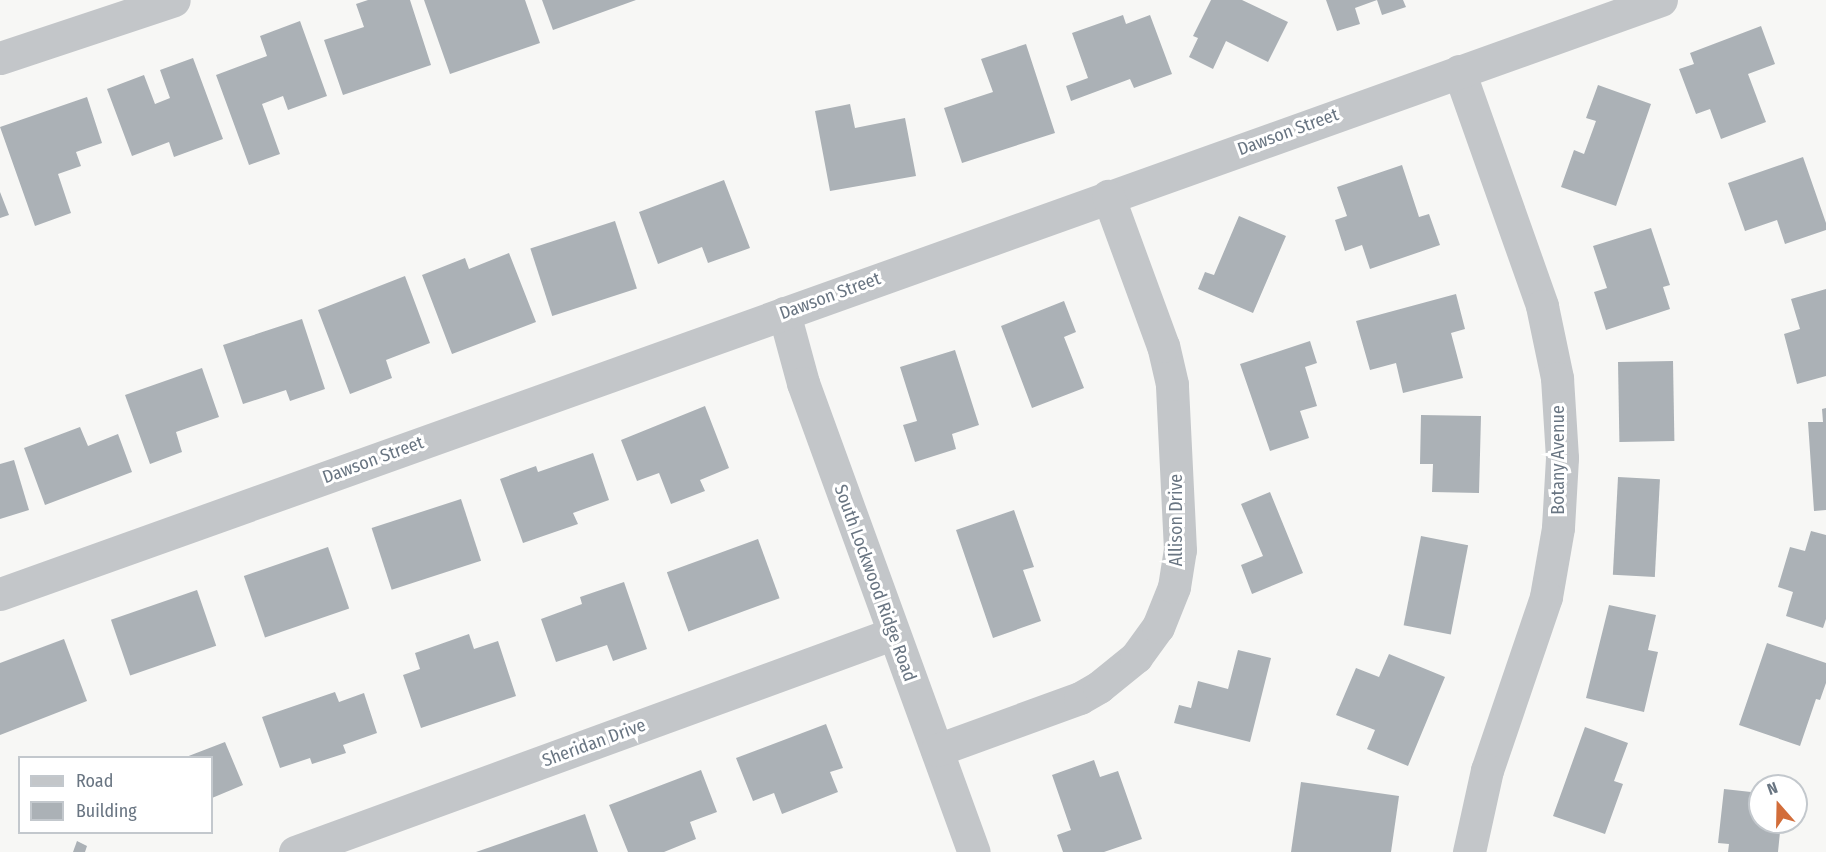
<!DOCTYPE html>
<html>
<head>
<meta charset="utf-8">
<style>
	body { margin:0 }
	#map { position:relative; width:1826px; height:852px; overflow:hidden; background:#f7f7f5; font-family:"Fira Sans Condensed",sans-serif }
	div>[style] { position:absolute }
	.building>* { inset:0; background:#abb1b6; transform-origin:0 0 }
	.minor>* { height:33px; margin:-16.5px; padding:0 16.5px; transform-origin:16.5px; border-radius:16.5px; background:#c3c6c9 }
	span { translate:-50% -50%; white-space:nowrap; text-align:center; line-height:1.15; -webkit-text-stroke:6px #fff; paint-order:stroke }
	.street-label { font-size:18px; color:#697582 }
	.legend { position:absolute; left:18px; top:756px; width:195px; height:78px; box-sizing:border-box; background:#fff; border:2px solid #c3c8cd; margin:0; padding:8px 10px; list-style:none; font-size:18px; color:#697582 }
	.legend li { display:flex; align-items:center; gap:12px; height:30px }
	.legend b { width:30px; border:2px solid #c3c8cd }
	.north { position:absolute; left:1748px; top:774px; width:60px; height:60px; box-sizing:border-box; background:#fff; border:2px solid #c3c8cd; border-radius:50%; rotate:340deg; font-size:16px; font-weight:700; line-height:24px; text-align:center; color:#697582 }
	.north::after { content:''; display:block; margin:auto; width:21px; height:27px; background:#d26d3a; clip-path:polygon(50% 0,100% 100%,50% 72%,0 100%) }
</style>
</head>
<body>
<div id="map">
	<div class="building">
		<i style="clip-path:polygon(368px 0,410px 0,431px 65px,343px 95px,324px 40px,364px 27px,356px 4px)"></i>
		<i style="clip-path:polygon(424px 0,525px 0,540px 43px,450px 74px)"></i>
		<i style="clip-path:polygon(542px 0,636px 0,553px 30px)"></i>
		<i style="clip-path:polygon(1211px 0,1242px 0,1288px 22px,1268px 62px,1226px 41px,1213px 69px,1189px 57px,1198px 38px,1193px 36px)"></i>
		<i style="clip-path:polygon(1326px 0,1377px 0,1355px 8px,1360px 24px,1337px 31px)"></i>
		<i style="clip-path:polygon(1377px 0,1403px 0,1406px 7px,1382px 15px)"></i>
		<i style="clip-path:polygon(1123px 15px,1126px 24px,1150px 15px,1172px 74px,1134px 88px,1130px 79px,1071px 101px,1066px 86px,1088px 78px,1072px 33px)"></i>
		<i style="clip-path:polygon(300px 21px,327px 96px,288px 110px,283px 96px,262px 104px,280px 154px,249px 165px,216px 75px,267px 56px,260px 36px)"></i>
		<i style="clip-path:polygon(1761px 26px,1775px 64px,1748px 74px,1766px 122px,1721px 139px,1710px 109px,1696px 114px,1679px 69px,1694px 64px,1690px 53px)"></i>
		<i style="clip-path:polygon(1026px 44px,1055px 133px,962px 163px,944px 108px,993px 92px,981px 59px)"></i>
		<i style="clip-path:polygon(193px 58px,223px 139px,174px 157px,169px 142px,132px 156px,107px 89px,144px 75px,155px 104px,170px 98px,160px 70px)"></i>
		<i style="clip-path:polygon(1598px 85px,1651px 104px,1616px 206px,1561px 187px,1574px 150px,1584px 154px,1596px 121px,1586px 118px)"></i>
		<i style="clip-path:polygon(87px 97px,102px 143px,76px 152px,81px 166px,58px 174px,71px 213px,35px 226px,0 127px)"></i>
		<i style="clip-path:polygon(850px 104px,855px 128px,905px 118px,916px 176px,830px 191px,815px 111px)"></i>
		<i style="clip-path:polygon(1803px 157px,1826px 223px,1826px 230px,1785px 244px,1777px 220px,1745px 231px,1728px 183px)"></i>
		<i style="clip-path:polygon(1402px 165px,1419px 217px,1429px 214px,1440px 245px,1370px 269px,1362px 245px,1345px 251px,1335px 220px,1347px 216px,1337px 187px)"></i>
		<i style="clip-path:polygon(724px 180px,750px 248px,708px 263px,702px 247px,658px 264px,639px 212px)"></i>
		<i style="clip-path:polygon(0 192px,9px 215px,0 218px)"></i>
		<i style="clip-path:polygon(1239px 216px,1286px 236px,1253px 313px,1198px 289px,1205px 272px,1214px 275px)"></i>
		<i style="left:615px;top:221px;width:71px;height:89px;rotate:72deg"></i>
		<i style="clip-path:polygon(1651px 228px,1670px 285px,1663px 287px,1670px 309px,1606px 330px,1594px 292px,1607px 288px,1593px 246px)"></i>
		<i style="clip-path:polygon(509px 253px,536px 322px,452px 354px,422px 275px,465px 258px,469px 269px)"></i>
		<i style="clip-path:polygon(405px 276px,430px 343px,386px 360px,392px 378px,350px 394px,318px 310px)"></i>
		<i style="clip-path:polygon(1826px 289px,1826px 376px,1797px 384px,1784px 334px,1800px 329px,1791px 299px)"></i>
		<i style="clip-path:polygon(1456px 294px,1465px 329px,1451px 333px,1463px 378px,1403px 393px,1396px 363px,1370px 370px,1356px 321px)"></i>
		<i style="clip-path:polygon(1064px 301px,1076px 332px,1064px 337px,1084px 388px,1032px 408px,1001px 326px)"></i>
		<i style="clip-path:polygon(302px 319px,325px 389px,290px 401px,286px 390px,243px 404px,223px 345px)"></i>
		<i style="clip-path:polygon(1310px 341px,1317px 363px,1305px 367px,1317px 406px,1300px 411px,1309px 438px,1270px 451px,1240px 364px)"></i>
		<i style="clip-path:polygon(955px 350px,979px 425px,952px 434px,956px 449px,915px 462px,903px 425px,917px 421px,900px 367px)"></i>
		<i style="left:1673px;top:361px;width:80px;height:55px;rotate:89deg"></i>
		<i style="clip-path:polygon(202px 368px,219px 417px,176px 432px,182px 452px,150px 464px,125px 395px)"></i>
		<i style="clip-path:polygon(705px 406px,729px 468px,700px 480px,705px 491px,671px 504px,659px 473px,637px 481px,621px 440px)"></i>
		<i style="clip-path:polygon(1826px 408px,1826px 510px,1814px 511px,1808px 422px,1823px 422px,1822px 409px)"></i>
		<i style="clip-path:polygon(1421px 415px,1481px 416px,1479px 493px,1432px 492px,1433px 464px,1420px 464px)"></i>
		<i style="clip-path:polygon(80px 427px,88px 446px,118px 434px,132px 472px,45px 505px,24px 448px)"></i>
		<i style="clip-path:polygon(593px 453px,609px 500px,573px 513px,578px 524px,523px 543px,500px 479px,536px 466px,538px 472px)"></i>
		<i style="clip-path:polygon(14px 460px,29px 510px,0 519px,0 464px)"></i>
		<i style="left:1618px;top:477px;width:42px;height:98px;rotate:3deg"></i>
		<i style="clip-path:polygon(1270px 492px,1303px 573px,1252px 594px,1241px 565px,1263px 556px,1241px 504px)"></i>
		<i style="left:461px;top:499px;width:65px;height:94px;rotate:72deg"></i>
		<i style="clip-path:polygon(1014px 510px,1034px 567px,1023px 570px,1041px 621px,993px 638px,956px 530px)"></i>
		<i style="clip-path:polygon(1811px 531px,1826px 535px,1826px 619px,1823px 628px,1786px 616px,1793px 592px,1778px 587px,1790px 547px,1805px 551px)"></i>
		<i style="left:1421px;top:536px;width:48px;height:91px;rotate:11deg"></i>
		<i style="left:758px;top:539px;width:63px;height:97px;rotate:70deg"></i>
		<i style="left:328px;top:547px;width:65px;height:89px;rotate:71deg"></i>
		<i style="clip-path:polygon(624px 582px,647px 649px,613px 661px,607px 645px,556px 662px,541px 619px,582px 604px,580px 597px)"></i>
		<i style="left:197px;top:590px;width:59px;height:91px;rotate:71deg"></i>
		<i style="clip-path:polygon(1609px 605px,1656px 615px,1648px 650px,1658px 652px,1644px 712px,1586px 698px)"></i>
		<i style="clip-path:polygon(469px 634px,474px 649px,498px 641px,516px 696px,421px 728px,403px 675px,420px 669px,415px 653px)"></i>
		<i style="clip-path:polygon(64px 639px,87px 701px,0 735px,0 663px)"></i>
		<i style="clip-path:polygon(1767px 643px,1826px 663px,1826px 683px,1820px 700px,1816px 699px,1800px 746px,1739px 725px)"></i>
		<i style="clip-path:polygon(1238px 650px,1271px 658px,1250px 742px,1174px 723px,1179px 705px,1191px 708px,1198px 681px,1228px 689px)"></i>
		<i style="clip-path:polygon(1389px 654px,1445px 677px,1408px 766px,1367px 749px,1375px 730px,1336px 715px,1356px 668px,1379px 677px)"></i>
		<i style="clip-path:polygon(335px 692px,339px 702px,364px 693px,377px 733px,343px 745px,346px 753px,312px 764px,310px 758px,280px 768px,262px 717px)"></i>
		<i style="clip-path:polygon(826px 724px,843px 768px,830px 772px,838px 792px,782px 814px,774px 793px,753px 801px,736px 758px)"></i>
		<i style="clip-path:polygon(1585px 727px,1628px 743px,1614px 781px,1623px 784px,1605px 834px,1553px 816px)"></i>
		<i style="clip-path:polygon(225px 742px,243px 785px,212px 798px,212px 758px,186px 757px)"></i>
		<i style="clip-path:polygon(1094px 760px,1100px 777px,1118px 771px,1142px 839px,1104px 852px,1063px 852px,1057px 835px,1071px 830px,1052px 775px)"></i>
		<i style="clip-path:polygon(701px 770px,717px 812px,690px 822px,696px 839px,664px 852px,628px 852px,609px 805px)"></i>
		<i style="clip-path:polygon(1301px 782px,1399px 796px,1391px 852px,1291px 852px)"></i>
		<i style="clip-path:polygon(1724px 789px,1760px 793px,1760px 822px,1781px 822px,1778px 852px,1728px 852px,1729px 844px,1718px 843px)"></i>
		<i style="clip-path:polygon(585px 814px,598px 852px,476px 852px)"></i>
		<i style="clip-path:polygon(77px 841px,87px 846px,85px 852px,73px 852px)"></i>
	</div>
	<div class="minor">
		<i style="left:0;top:58px;width:183px;rotate:-18.4deg"></i>
		<i style="left:1459px;top:71px;width:249px;rotate:70.5deg"></i>
		<i style="left:1542px;top:306px;width:74px;rotate:78.2deg"></i>
		<i style="left:1557px;top:378px;width:80px;rotate:86.4deg"></i>
		<i style="left:1562px;top:458px;width:70px;rotate:93.3deg"></i>
		<i style="left:1558px;top:528px;width:70px;rotate:99.9deg"></i>
		<i style="left:1546px;top:597px;width:183px;rotate:108.8deg"></i>
		<i style="left:1487px;top:770px;width:84px;rotate:102.4deg"></i>
		<i style="left:784px;top:313px;width:73px;rotate:74.8deg"></i>
		<i style="left:803px;top:383px;width:499px;rotate:70deg"></i>
		<i style="left:0;top:594px;width:1764px;rotate:-19.68deg"></i>
		<i style="left:937px;top:750px;width:152px;rotate:-20deg"></i>
		<i style="left:1080px;top:698px;width:22px;rotate:-30deg"></i>
		<i style="left:1099px;top:687px;width:48px;rotate:-39deg"></i>
		<i style="left:1136px;top:657px;width:37px;rotate:-54deg"></i>
		<i style="left:1158px;top:627px;width:43px;rotate:-68.2deg"></i>
		<i style="left:1174px;top:587px;width:37px;rotate:-81deg"></i>
		<i style="left:1180px;top:550px;width:166px;rotate:-92.8deg"></i>
		<i style="left:1172px;top:384px;width:39px;rotate:-103deg"></i>
		<i style="left:1163px;top:346px;width:160px;rotate:-110.1deg"></i>
		<i style="left:295px;top:852px;width:636px;rotate:-20.06deg"></i>
	</div>
	<div class="street-label">
		<span style="left:1288px;top:132px;rotate:-20deg">Dawson Street</span>
		<span style="left:830px;top:296px;rotate:-20deg">Dawson Street</span>
		<span style="left:373px;top:460px;rotate:-20deg">Dawson Street</span>
		<span style="left:1558px;top:460px;rotate:-90deg">Botany Avenue</span>
		<span style="left:1176px;top:520px;rotate:-90deg">Allison Drive</span>
		<span style="left:875px;top:583px;rotate:70deg">South Lockwood Ridge Road</span>
		<span style="left:594px;top:743px;rotate:-20deg">Sheridan Drive</span>
	</div>
	<ul class="legend">
	<li><b style="height:8px;background:#c3c6c9"></b>Road</li>
	<li><b style="height:16px;background:#abb1b6"></b>Building</li>
	</ul>
	<div class="north">N</div>
</div>
</body>
</html>
